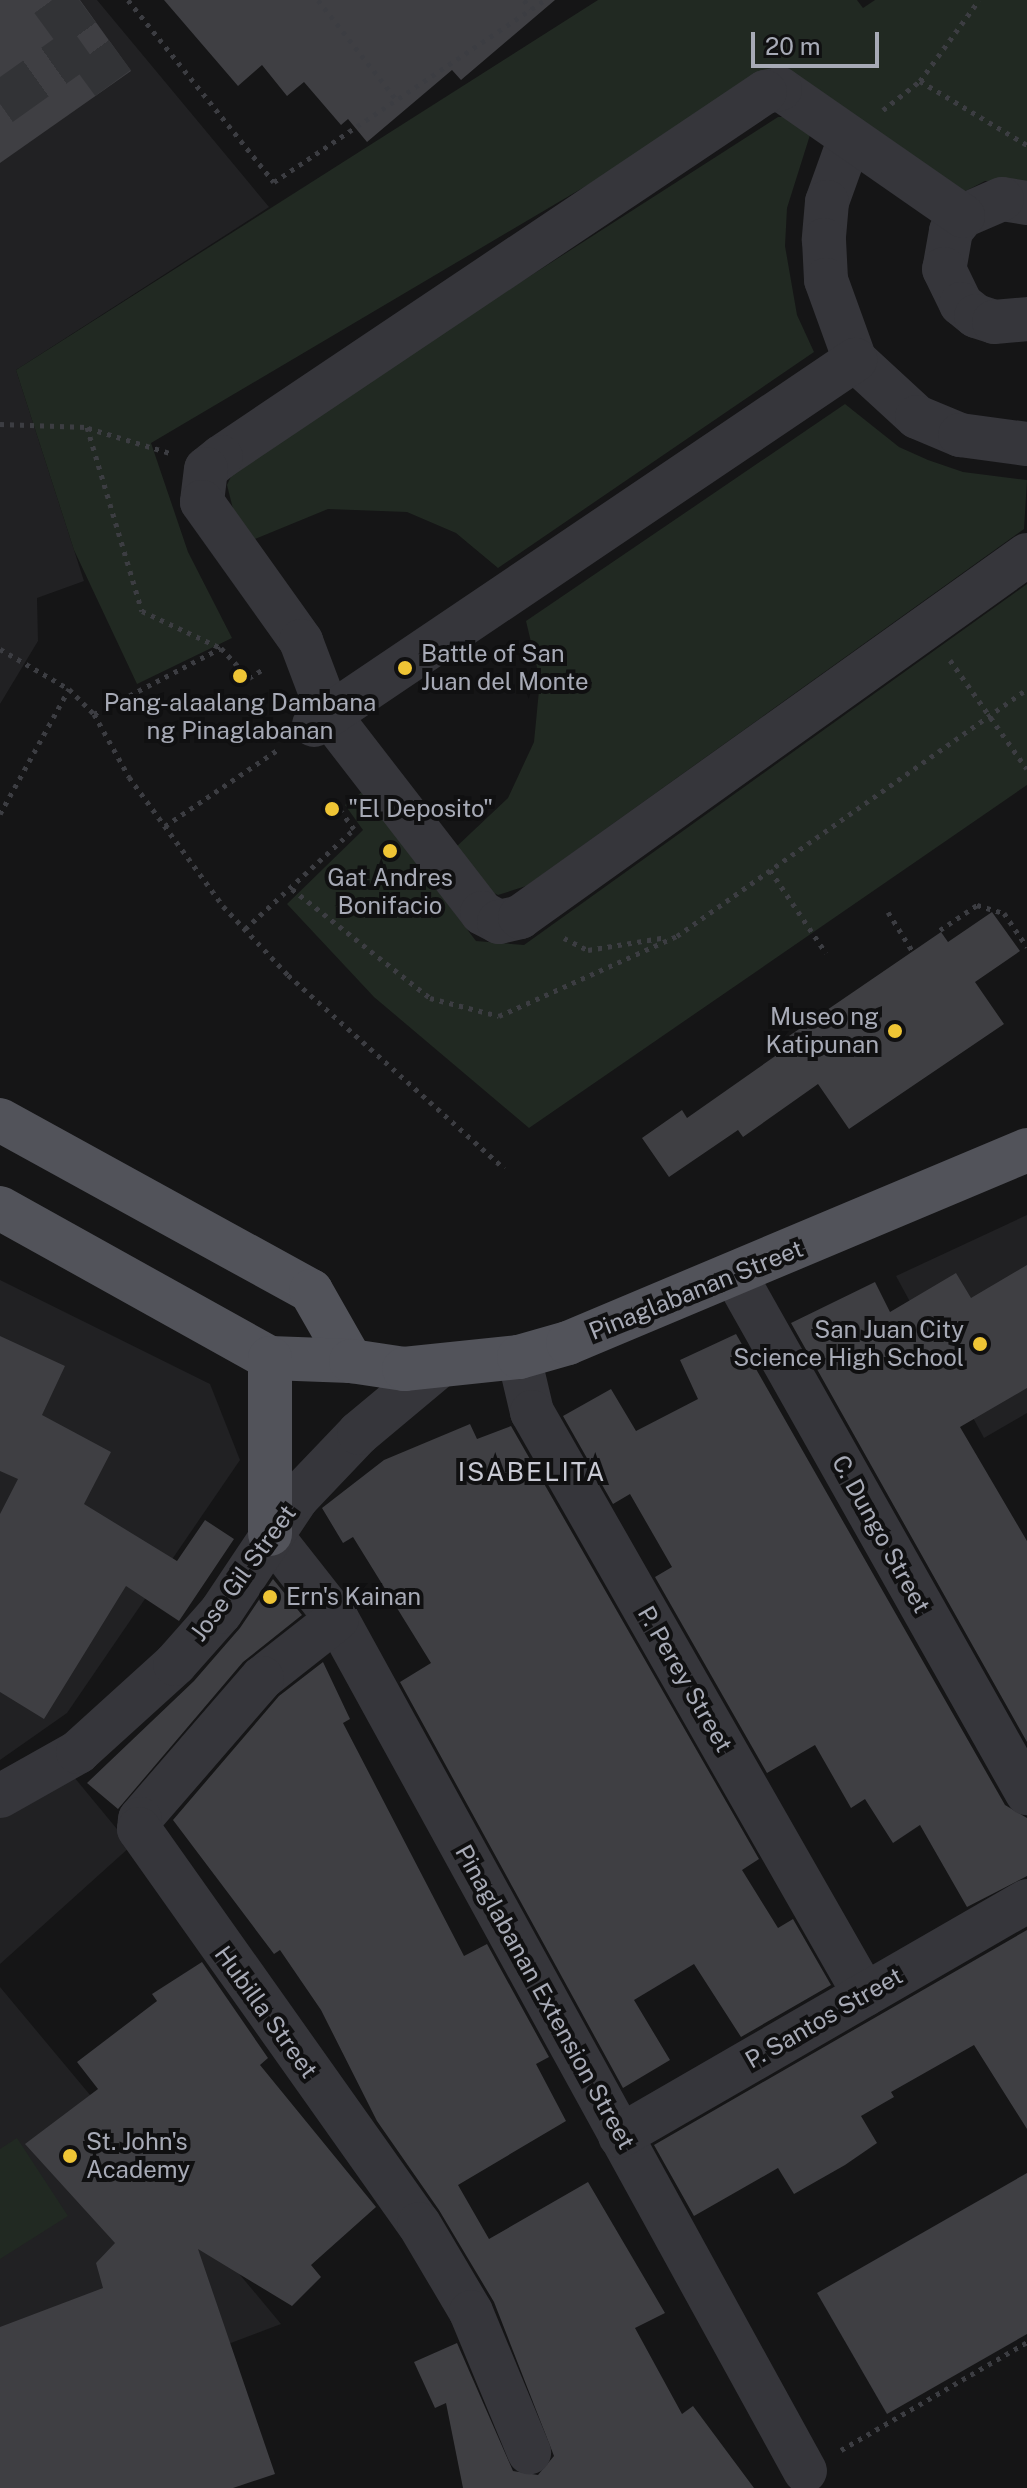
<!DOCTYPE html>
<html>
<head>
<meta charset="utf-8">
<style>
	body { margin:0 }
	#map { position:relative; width:1027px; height:2488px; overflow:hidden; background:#151516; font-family:"Public Sans",sans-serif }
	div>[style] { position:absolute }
	.built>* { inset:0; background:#212123 }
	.green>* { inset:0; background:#212922 }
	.building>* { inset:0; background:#3f3f43 }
	.minor-tunnel>* { height:44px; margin-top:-22px; transform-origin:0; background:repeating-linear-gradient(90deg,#323336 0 44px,transparent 0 66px) }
	.path>* { height:5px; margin-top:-2.5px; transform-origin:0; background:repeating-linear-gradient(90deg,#3c3d42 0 4px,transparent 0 10px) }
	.minor>* { height:44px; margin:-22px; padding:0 22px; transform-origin:22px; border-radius:22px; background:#36363b }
	.major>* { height:44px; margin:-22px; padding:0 22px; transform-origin:22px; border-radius:22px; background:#52535a }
	.dots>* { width:22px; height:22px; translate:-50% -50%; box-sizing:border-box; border:4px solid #101011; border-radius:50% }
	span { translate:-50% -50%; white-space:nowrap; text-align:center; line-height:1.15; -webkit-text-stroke:8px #101011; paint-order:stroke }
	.poi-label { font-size:24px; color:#a7aab6 }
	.left { translate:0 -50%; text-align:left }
	.right { translate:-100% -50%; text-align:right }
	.street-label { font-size:24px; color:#a7aab6 }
	.neighbourhood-label { font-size:26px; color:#c8c9d3; letter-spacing:2px }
	.scale { position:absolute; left:751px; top:32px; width:128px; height:36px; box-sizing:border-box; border:4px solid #a7aab6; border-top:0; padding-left:10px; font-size:24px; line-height:28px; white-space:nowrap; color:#a7aab6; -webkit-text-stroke:6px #101011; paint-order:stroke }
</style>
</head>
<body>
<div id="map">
	<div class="built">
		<i style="clip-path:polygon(0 0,97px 0,269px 207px,16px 370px,84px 581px,37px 598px,38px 641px,0 704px)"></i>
		<i style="clip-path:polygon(1027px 1215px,1027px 1413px,984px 1438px,896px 1276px)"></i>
		<i style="clip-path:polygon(0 1280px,210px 1384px,240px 1460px,67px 1713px,0 1760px)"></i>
		<i style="clip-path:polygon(69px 1771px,131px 1846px,0 1964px,0 1811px)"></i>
		<i style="clip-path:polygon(0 1987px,281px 2324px,0 2430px)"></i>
	</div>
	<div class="green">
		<i style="clip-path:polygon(598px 0,857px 0,863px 8px,875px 0,1027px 0,1027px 181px,985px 181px,954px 197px,745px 92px,151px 443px,188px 552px,232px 638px,137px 684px,74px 550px,16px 370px)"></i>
		<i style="clip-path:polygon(778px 117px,789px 117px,810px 135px,787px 208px,785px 246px,797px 315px,814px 352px,498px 568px,456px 533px,407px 512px,328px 509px,255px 539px,234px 513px,227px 485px,237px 464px)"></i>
		<i style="clip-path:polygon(845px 404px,899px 447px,928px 460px,963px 472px,1027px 480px,1024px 529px,526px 886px,498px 895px,488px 890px,455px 848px,508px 798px,534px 742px,540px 680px,526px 621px)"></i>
		<i style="clip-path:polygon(1027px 584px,1027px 785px,529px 1128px,374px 997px,287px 904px,363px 830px,345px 805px,362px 792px,476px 941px,524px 945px)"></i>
		<i style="clip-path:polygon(17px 2138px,68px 2216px,0 2259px,0 2149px)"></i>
	</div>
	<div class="building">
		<i style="clip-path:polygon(0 0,80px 0,131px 71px,0 163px)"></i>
		<i style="clip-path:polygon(164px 0,555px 0,461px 80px,452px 70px,367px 142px,348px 119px,341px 125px,304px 82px,287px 96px,262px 65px,238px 86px)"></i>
		<i style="clip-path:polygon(992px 912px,1020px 951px,975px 982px,1004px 1024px,849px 1129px,818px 1084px,743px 1137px,738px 1130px,669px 1177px,642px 1138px,682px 1110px,687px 1118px,791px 1045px,786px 1038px,941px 932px,948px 942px)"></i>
		<i style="clip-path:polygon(1027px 1265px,1027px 1388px,960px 1427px,1027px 1541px,1027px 1742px,791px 1323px,875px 1282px,890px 1312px,956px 1273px,971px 1298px)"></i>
		<i style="clip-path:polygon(736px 1334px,1005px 1805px,1027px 1818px,1027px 1876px,967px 1907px,920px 1825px,893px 1843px,865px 1799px,851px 1808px,815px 1745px,767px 1773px,655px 1577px,672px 1567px,630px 1494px,613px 1504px,563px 1416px,611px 1389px,636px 1431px,698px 1399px,680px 1360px)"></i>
		<i style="clip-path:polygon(0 1336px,65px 1366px,42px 1415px,111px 1452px,84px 1504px,177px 1561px,205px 1520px,234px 1539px,179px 1621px,126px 1586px,44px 1719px,0 1692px,0 1514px,18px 1479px,0 1471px)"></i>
		<i style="clip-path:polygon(470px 1424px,477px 1439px,511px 1426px,759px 1859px,742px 1870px,778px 1928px,793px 1919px,831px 1985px,741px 2037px,694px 1964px,634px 2000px,670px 2060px,623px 2088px,400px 1682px,431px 1663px,353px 1537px,343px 1543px,322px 1508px,384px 1460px)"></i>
		<i style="clip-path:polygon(273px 1579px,302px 1615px,243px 1662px,118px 1809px,87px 1783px,194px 1681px,240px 1628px)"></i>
		<i style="clip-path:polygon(323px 1662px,350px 1719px,343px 1723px,464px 1956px,487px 1944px,549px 2057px,536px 2064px,566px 2121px,458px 2185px,489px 2239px,588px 2182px,665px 2313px,635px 2328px,682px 2414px,693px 2406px,754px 2488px,463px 2488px,446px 2403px,435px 2408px,414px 2362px,457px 2343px,513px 2471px,538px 2475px,554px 2456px,494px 2302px,439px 2210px,377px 2121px,321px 2010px,280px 1950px,274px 1954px,173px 1820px,279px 1696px)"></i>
		<i style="clip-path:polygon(1027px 1930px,1027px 2129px,974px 2045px,891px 2092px,894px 2097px,861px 2116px,877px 2143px,845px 2165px,794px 2194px,778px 2168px,694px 2216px,654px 2145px)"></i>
		<i style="clip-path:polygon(202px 1962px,268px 2058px,260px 2065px,376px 2207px,311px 2265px,321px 2277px,292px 2306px,198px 2249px,275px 2474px,233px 2488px,0 2488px,0 2327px,103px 2288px,96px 2263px,115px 2243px,25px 2144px,98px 2089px,77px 2062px,157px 2001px,152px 1994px)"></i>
		<i style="clip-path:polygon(1027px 2173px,1027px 2334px,887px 2414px,817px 2293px)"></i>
	</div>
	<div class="minor-tunnel">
		<i style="left:52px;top:0;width:103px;rotate:53.7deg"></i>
		<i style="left:0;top:104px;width:102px;rotate:-35.4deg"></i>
	</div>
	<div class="path">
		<i style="left:128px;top:0;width:233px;rotate:51.3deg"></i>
		<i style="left:274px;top:182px;width:326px;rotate:-33.9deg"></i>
		<i style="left:318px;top:0;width:125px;rotate:51.8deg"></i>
		<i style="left:524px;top:0;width:11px;rotate:52deg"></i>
		<i style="left:920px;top:81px;width:125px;rotate:30.9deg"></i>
		<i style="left:883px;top:110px;width:47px;rotate:-38.1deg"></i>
		<i style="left:920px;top:81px;width:100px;rotate:-53.9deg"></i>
		<i style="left:0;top:424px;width:87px;rotate:2deg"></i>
		<i style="left:87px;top:427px;width:192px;rotate:73.4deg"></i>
		<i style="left:142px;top:611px;width:87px;rotate:25.1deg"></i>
		<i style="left:88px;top:428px;width:86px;rotate:17deg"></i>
		<i style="left:0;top:649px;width:80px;rotate:30.1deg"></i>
		<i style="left:69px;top:689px;width:35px;rotate:45deg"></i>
		<i style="left:94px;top:714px;width:72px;rotate:60.9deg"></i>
		<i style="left:129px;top:777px;width:160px;rotate:53.9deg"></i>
		<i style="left:223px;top:906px;width:95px;rotate:46.7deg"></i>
		<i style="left:288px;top:975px;width:290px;rotate:41.8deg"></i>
		<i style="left:950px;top:660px;width:133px;rotate:54.8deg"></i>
		<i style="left:94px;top:714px;width:143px;rotate:-27.5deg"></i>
		<i style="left:221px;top:648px;width:41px;rotate:47deg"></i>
		<i style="left:249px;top:678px;width:19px;rotate:-32deg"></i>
		<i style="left:0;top:814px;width:143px;rotate:-61.1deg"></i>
		<i style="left:165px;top:826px;width:139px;rotate:-34.1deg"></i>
		<i style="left:770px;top:870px;width:100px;rotate:56deg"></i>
		<i style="left:292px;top:889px;width:176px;rotate:38.3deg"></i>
		<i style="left:430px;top:998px;width:71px;rotate:14.6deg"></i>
		<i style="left:499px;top:1016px;width:195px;rotate:-24.2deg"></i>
		<i style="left:677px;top:936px;width:428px;rotate:-35.2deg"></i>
		<i style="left:888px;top:912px;width:47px;rotate:58deg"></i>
		<i style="left:245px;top:929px;width:148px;rotate:-42.5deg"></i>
		<i style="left:354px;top:829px;width:31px;rotate:-126deg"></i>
		<i style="left:336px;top:804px;width:6px;rotate:-39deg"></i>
		<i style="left:940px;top:930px;width:45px;rotate:-34deg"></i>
		<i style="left:977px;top:905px;width:28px;rotate:17deg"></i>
		<i style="left:1004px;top:913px;width:41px;rotate:55.9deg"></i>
		<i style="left:564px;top:938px;width:27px;rotate:27deg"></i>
		<i style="left:588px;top:950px;width:80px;rotate:-9.3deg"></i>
		<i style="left:841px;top:2450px;width:215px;rotate:-30.1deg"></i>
	</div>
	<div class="minor">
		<i style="left:850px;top:138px;width:68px;rotate:109.8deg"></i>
		<i style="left:827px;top:202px;width:38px;rotate:95deg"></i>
		<i style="left:824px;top:240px;width:40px;rotate:87.1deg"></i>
		<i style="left:826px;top:280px;width:85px;rotate:70.1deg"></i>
		<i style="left:855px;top:360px;width:84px;rotate:42.6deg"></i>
		<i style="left:917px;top:417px;width:47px;rotate:22.7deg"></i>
		<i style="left:960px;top:435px;width:68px;rotate:7.7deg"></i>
		<i style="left:1027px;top:203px;width:25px;rotate:-171deg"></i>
		<i style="left:1002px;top:199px;width:43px;rotate:156.4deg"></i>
		<i style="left:963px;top:216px;width:19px;rotate:129deg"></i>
		<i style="left:951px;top:231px;width:39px;rotate:100deg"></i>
		<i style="left:944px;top:269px;width:39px;rotate:64deg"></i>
		<i style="left:961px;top:304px;width:19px;rotate:39deg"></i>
		<i style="left:976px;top:316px;width:19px;rotate:18deg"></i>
		<i style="left:994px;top:322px;width:33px;rotate:-5deg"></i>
		<i style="left:963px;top:216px;width:223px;rotate:-145.2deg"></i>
		<i style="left:780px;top:89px;width:15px;rotate:169deg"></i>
		<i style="left:765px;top:92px;width:655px;rotate:146.14deg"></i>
		<i style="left:221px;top:457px;width:19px;rotate:141deg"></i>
		<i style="left:206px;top:469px;width:33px;rotate:97deg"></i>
		<i style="left:202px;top:502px;width:171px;rotate:54.5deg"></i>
		<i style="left:301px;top:641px;width:79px;rotate:69.3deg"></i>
		<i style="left:329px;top:715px;width:250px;rotate:52.3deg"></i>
		<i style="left:482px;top:913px;width:19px;rotate:28deg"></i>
		<i style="left:499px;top:922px;width:22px;rotate:-13deg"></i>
		<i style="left:520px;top:917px;width:623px;rotate:-35.53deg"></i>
		<i style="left:314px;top:725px;width:653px;rotate:-34.01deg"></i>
		<i style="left:735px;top:1275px;width:595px;rotate:60.59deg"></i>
		<i style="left:519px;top:1357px;width:57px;rotate:76.7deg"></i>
		<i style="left:532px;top:1412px;width:671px;rotate:60.27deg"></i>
		<i style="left:270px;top:1534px;width:108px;rotate:51.8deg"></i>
		<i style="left:337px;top:1619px;width:972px;rotate:61.22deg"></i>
		<i style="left:337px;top:1619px;width:95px;rotate:141.8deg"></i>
		<i style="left:262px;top:1678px;width:186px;rotate:130.9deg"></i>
		<i style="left:140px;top:1819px;width:10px;rotate:96deg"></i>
		<i style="left:139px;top:1829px;width:484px;rotate:54.7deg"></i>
		<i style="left:419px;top:2224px;width:102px;rotate:59.4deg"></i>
		<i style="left:471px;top:2312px;width:152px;rotate:67.5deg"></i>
		<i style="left:0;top:1796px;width:90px;rotate:-29.4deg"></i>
		<i style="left:78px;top:1752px;width:131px;rotate:-42.2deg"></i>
		<i style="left:175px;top:1664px;width:69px;rotate:-48.5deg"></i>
		<i style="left:221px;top:1612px;width:137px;rotate:-56.3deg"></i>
		<i style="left:297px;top:1498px;width:90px;rotate:-46.4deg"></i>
		<i style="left:359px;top:1433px;width:104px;rotate:-39.9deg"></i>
		<i style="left:620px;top:2136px;width:470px;rotate:-30deg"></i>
	</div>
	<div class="major">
		<i style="left:0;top:1120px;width:355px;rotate:28.8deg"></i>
		<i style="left:311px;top:1291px;width:81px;rotate:60.3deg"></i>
		<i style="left:0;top:1208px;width:309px;rotate:29.1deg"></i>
		<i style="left:270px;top:1358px;width:81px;rotate:2.1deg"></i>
		<i style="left:351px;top:1361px;width:54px;rotate:8.6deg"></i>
		<i style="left:404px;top:1369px;width:116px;rotate:-6deg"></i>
		<i style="left:519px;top:1357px;width:51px;rotate:-15.9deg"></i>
		<i style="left:568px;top:1343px;width:498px;rotate:-22.8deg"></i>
		<i style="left:270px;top:1534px;width:176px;rotate:-90deg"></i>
	</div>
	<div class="dots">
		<i style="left:405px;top:668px;background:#efc535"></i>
		<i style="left:240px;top:676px;background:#efc535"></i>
		<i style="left:332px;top:809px;background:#efc535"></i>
		<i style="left:390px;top:851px;background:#efc535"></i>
		<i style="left:895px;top:1031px;background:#efc535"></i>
		<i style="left:980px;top:1344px;background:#efc535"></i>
		<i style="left:270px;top:1597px;background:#efc535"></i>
		<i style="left:70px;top:2156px;background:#efc535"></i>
	</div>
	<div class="poi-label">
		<span class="left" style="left:421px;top:668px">Battle of San<br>Juan del Monte</span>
		<span style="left:240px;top:717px">Pang-alaalang Dambana<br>ng Pinaglabanan</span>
		<span class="left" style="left:348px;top:809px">"El Deposito"</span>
		<span style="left:390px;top:892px">Gat Andres<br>Bonifacio</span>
		<span class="right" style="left:879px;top:1031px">Museo ng<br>Katipunan</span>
		<span class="right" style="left:964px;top:1344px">San Juan City<br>Science High School</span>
		<span class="left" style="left:286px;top:1597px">Ern's Kainan</span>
		<span class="left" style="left:86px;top:2156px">St. John's<br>Academy</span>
	</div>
	<div class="street-label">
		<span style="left:696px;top:1290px;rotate:-22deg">Pinaglabanan Street</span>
		<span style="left:881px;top:1534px;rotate:61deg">C. Dungo Street</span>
		<span style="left:243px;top:1573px;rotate:-54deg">Jose Gil Street</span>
		<span style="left:685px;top:1679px;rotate:60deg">P. Perey Street</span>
		<span style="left:545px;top:1997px;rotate:61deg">Pinaglabanan Extension Street</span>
		<span style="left:266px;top:2012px;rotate:54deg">Hubilla Street</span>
		<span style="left:824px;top:2018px;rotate:-30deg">P. Santos Street</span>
	</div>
	<div class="neighbourhood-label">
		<span style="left:532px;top:1472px">ISABELITA</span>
	</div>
	<div class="scale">20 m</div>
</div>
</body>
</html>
